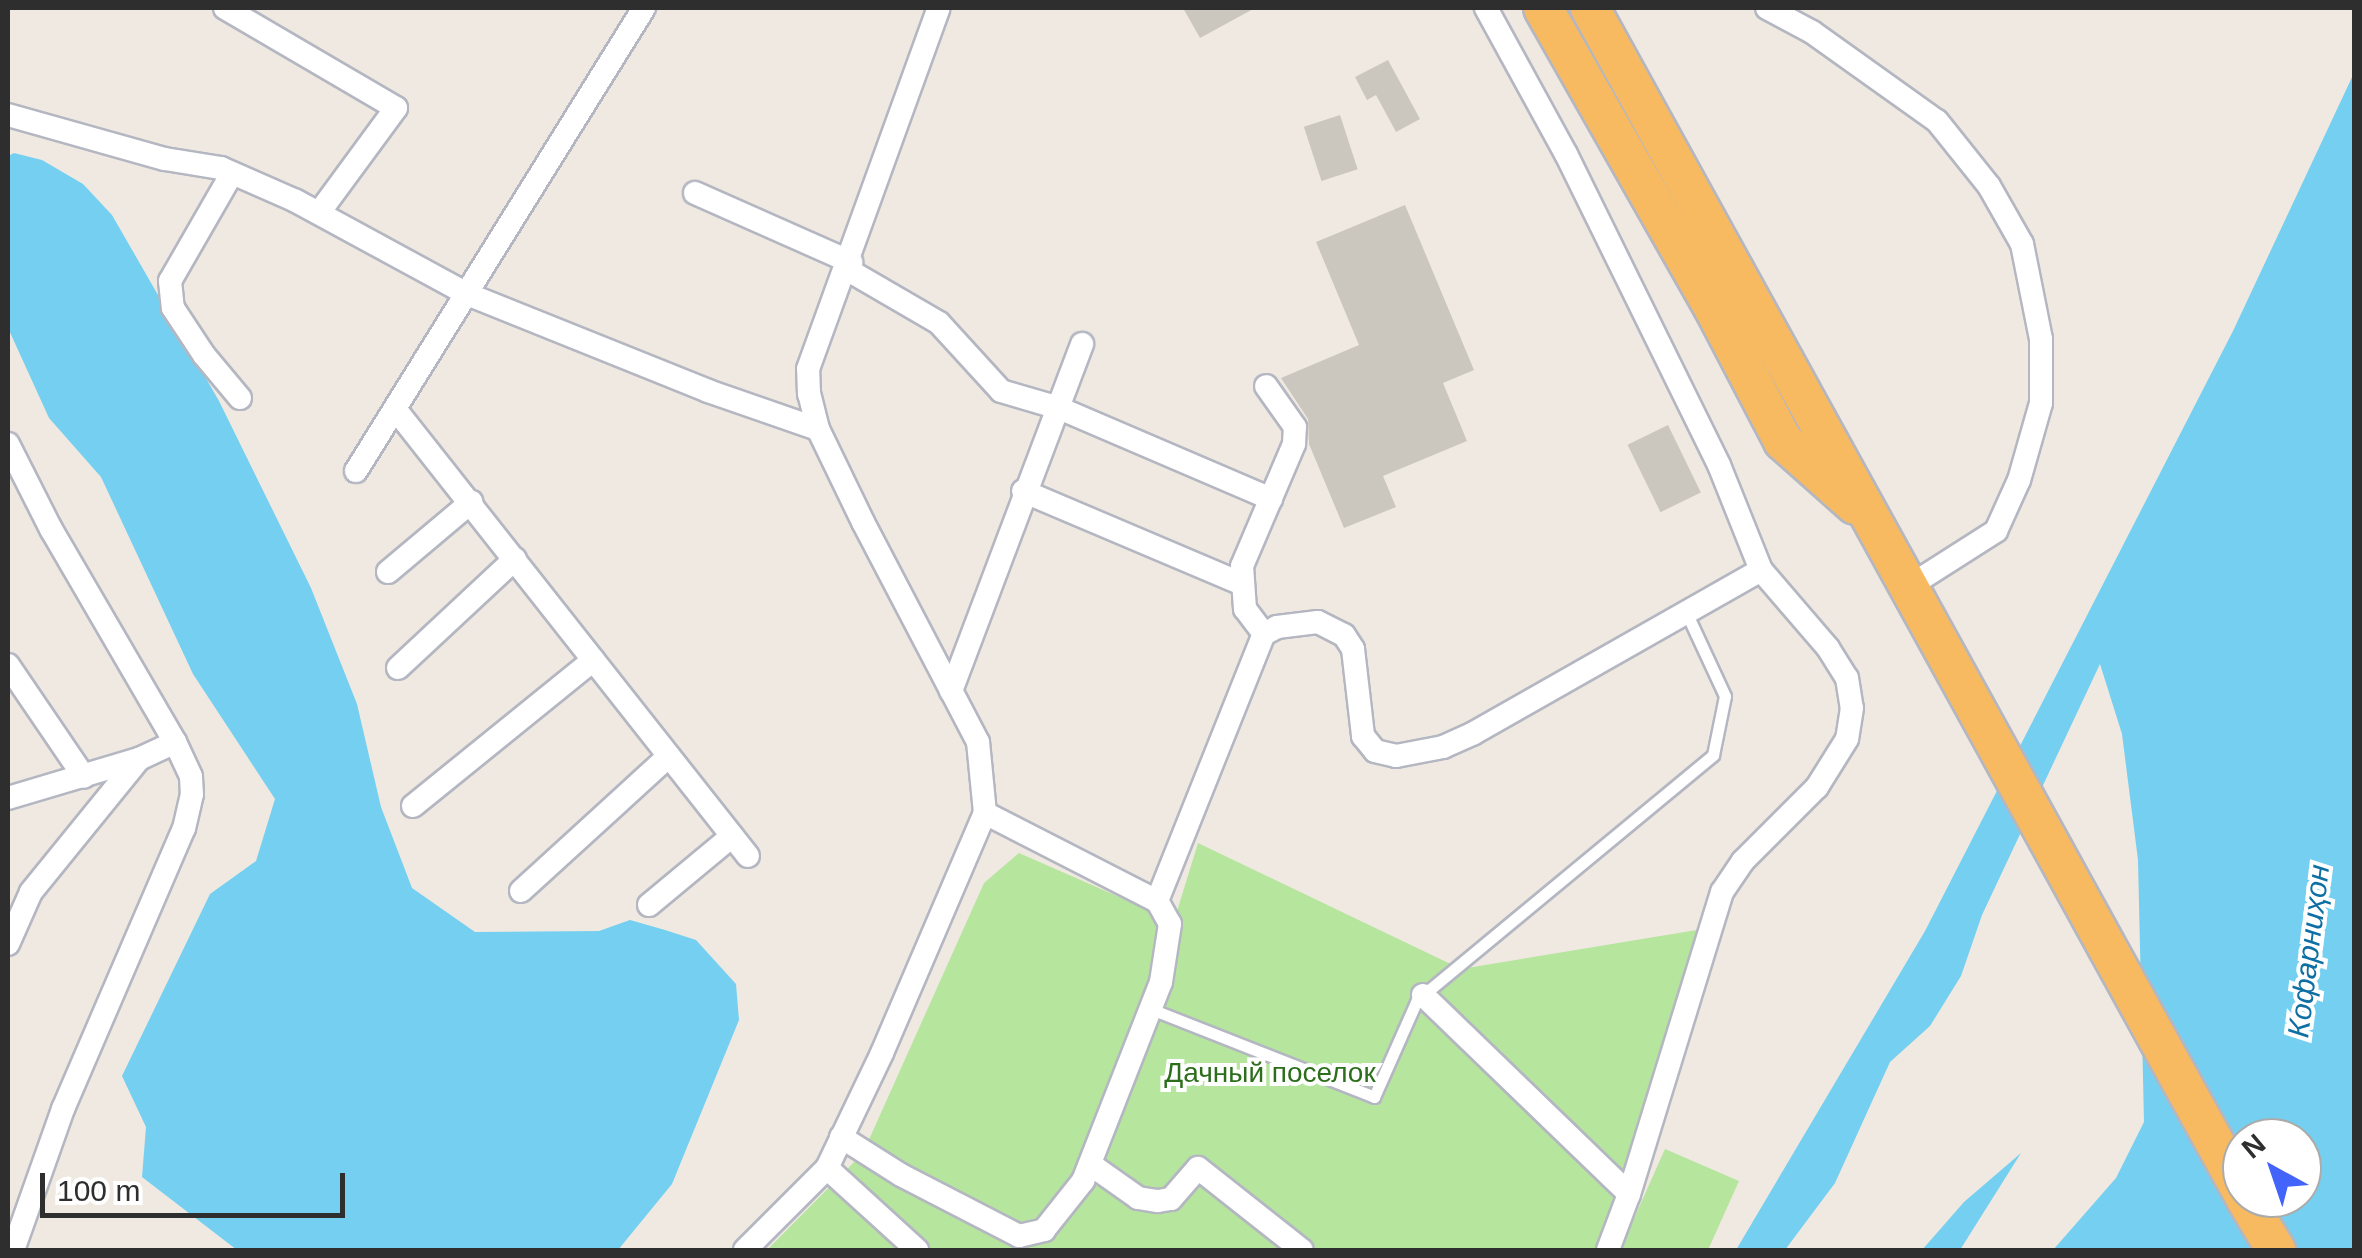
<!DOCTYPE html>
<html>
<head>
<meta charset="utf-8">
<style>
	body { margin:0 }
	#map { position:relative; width:2362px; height:1258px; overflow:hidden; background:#efe9e1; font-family:Arial,sans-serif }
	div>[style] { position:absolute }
	.green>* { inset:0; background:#b6e59e }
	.water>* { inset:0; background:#75cff0 }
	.building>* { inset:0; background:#cbc7bf; transform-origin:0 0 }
	.roads { filter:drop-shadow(2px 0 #b4b7c1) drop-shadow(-2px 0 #b4b7c1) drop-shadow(0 2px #b4b7c1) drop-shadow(0 -2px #b4b7c1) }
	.service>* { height:11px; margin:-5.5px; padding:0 5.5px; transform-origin:5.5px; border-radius:5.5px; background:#fff }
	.minor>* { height:22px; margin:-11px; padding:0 11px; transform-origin:11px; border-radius:11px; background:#fff }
	.trunk>* { height:38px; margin:-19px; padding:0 19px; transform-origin:19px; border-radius:19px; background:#f8ba60 }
	span { translate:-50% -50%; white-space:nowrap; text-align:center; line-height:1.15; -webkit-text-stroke:8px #fff; paint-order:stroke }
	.park-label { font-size:28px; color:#2c6e1b }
	.water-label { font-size:30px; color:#0d6fa3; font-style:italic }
	.frame { position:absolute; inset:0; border:10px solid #2e2e2e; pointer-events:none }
	.north { position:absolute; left:2222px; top:1118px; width:100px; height:100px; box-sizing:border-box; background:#fff; border:2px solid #ababab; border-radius:50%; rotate:320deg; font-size:28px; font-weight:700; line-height:40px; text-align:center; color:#2e2e2e }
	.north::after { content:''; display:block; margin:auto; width:35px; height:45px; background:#4264fb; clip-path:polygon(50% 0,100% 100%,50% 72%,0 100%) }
	.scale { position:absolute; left:40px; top:1173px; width:305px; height:45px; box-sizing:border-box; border:5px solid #2e2e2e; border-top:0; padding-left:12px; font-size:30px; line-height:35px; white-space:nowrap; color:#2e2e2e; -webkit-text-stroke:8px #fff; paint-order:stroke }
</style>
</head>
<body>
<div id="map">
	<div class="green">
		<i style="clip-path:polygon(1198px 843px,1461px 969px,1721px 926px,1616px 1250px,767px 1250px,863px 1153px,984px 883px,1019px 853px,1174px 921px)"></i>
		<i style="clip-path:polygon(1665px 1149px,1739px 1181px,1708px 1250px,1620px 1250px)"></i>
	</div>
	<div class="water">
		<i style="clip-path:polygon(evenodd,2354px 73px,2354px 1250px,2053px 1250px,2116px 1178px,2144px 1122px,2138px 860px,2122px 734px,2100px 664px,1982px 915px,1961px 976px,1930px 1026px,1890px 1062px,1835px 1183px,1785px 1250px,1736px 1250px,1925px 931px,2233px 331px,2354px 73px,2242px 1138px,2302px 1138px,2302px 1198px,2242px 1198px,2242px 1138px)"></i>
		<i style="clip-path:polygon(14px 153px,42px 160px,83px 184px,112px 215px,219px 401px,311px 588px,357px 704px,381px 807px,412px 888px,475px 932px,599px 931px,630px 920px,665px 930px,696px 940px,736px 984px,739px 1020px,672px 1184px,618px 1250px,237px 1250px,142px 1177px,146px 1127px,122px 1076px,210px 894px,256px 861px,275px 799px,193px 674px,101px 477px,49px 418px,8px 328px,8px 156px)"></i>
		<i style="clip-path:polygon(2021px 1153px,1960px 1250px,1922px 1250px,1964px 1202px)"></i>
	</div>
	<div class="building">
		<i style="clip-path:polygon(1183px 8px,1255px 8px,1200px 38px)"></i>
		<i style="clip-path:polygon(1388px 60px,1420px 119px,1396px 132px,1376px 95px,1367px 100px,1355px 77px)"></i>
		<i style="left:1340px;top:115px;width:57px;height:38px;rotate:72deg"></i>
		<i style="clip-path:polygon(1405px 205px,1474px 370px,1443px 383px,1467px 441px,1383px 476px,1396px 507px,1344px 528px,1309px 444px,1308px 419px,1281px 378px,1359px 345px,1316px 242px)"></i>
		<i style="left:1668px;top:425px;width:75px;height:45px;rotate:64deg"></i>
	</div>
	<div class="roads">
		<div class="service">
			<i style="left:1151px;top:1009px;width:240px;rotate:21.5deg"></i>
			<i style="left:1374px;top:1097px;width:106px;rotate:-66.1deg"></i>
			<i style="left:1417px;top:1000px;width:384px;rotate:-39.6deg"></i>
			<i style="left:1713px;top:755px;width:60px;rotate:-78.5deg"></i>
			<i style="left:1725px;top:696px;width:93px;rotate:-114.9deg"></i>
		</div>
		<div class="minor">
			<i style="left:225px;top:8px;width:198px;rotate:30.3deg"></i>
			<i style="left:396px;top:108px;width:130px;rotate:126.3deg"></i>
			<i style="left:1486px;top:8px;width:166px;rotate:61.3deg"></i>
			<i style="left:1566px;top:154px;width:347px;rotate:63.8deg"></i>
			<i style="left:1719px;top:465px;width:113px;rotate:68.2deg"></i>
			<i style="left:1761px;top:570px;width:103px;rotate:49.3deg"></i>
			<i style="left:1828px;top:648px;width:36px;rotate:58deg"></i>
			<i style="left:1847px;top:678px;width:30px;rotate:81deg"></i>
			<i style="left:1852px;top:708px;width:31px;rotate:99deg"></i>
			<i style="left:1847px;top:739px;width:57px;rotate:122deg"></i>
			<i style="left:1817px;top:787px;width:105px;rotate:135deg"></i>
			<i style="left:1743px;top:861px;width:37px;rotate:124deg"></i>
			<i style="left:1722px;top:892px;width:316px;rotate:107.1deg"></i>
			<i style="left:1767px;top:8px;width:51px;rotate:28.1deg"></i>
			<i style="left:1812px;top:32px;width:153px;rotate:35.5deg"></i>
			<i style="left:1937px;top:121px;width:83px;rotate:51.3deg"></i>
			<i style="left:1989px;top:186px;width:67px;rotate:60.4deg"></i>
			<i style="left:2022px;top:244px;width:97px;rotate:78.7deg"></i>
			<i style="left:2041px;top:339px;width:64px;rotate:90deg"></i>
			<i style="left:2041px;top:403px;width:80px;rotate:105.9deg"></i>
			<i style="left:2019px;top:480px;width:56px;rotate:114.3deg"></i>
			<i style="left:1996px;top:531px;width:104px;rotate:147.5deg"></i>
			<i style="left:8px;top:115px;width:163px;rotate:15.7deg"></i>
			<i style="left:165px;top:159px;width:57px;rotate:9.1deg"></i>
			<i style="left:221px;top:168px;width:82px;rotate:23.7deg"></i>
			<i style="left:296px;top:201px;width:195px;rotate:28.5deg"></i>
			<i style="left:467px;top:294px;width:260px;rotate:21.9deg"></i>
			<i style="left:708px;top:391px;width:116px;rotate:19.1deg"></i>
			<i style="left:231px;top:175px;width:122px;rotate:119.9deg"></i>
			<i style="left:170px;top:281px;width:27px;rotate:84deg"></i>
			<i style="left:173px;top:308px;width:56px;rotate:56.6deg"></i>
			<i style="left:204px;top:355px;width:56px;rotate:50.1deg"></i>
			<i style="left:695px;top:193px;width:171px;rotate:23.9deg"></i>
			<i style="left:848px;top:270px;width:105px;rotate:30.2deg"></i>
			<i style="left:939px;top:323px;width:92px;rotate:47.6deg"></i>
			<i style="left:1001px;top:391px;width:60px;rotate:16.3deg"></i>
			<i style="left:1059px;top:408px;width:231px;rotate:23.2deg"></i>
			<i style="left:396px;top:410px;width:568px;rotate:51.72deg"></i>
			<i style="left:8px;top:444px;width:95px;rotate:63.2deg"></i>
			<i style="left:51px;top:529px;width:246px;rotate:59.8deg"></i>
			<i style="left:175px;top:742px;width:38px;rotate:65deg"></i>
			<i style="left:191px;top:777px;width:17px;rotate:87deg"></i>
			<i style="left:192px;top:794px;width:35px;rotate:103deg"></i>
			<i style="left:184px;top:828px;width:306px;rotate:113.3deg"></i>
			<i style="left:63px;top:1109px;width:150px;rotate:109.5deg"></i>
			<i style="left:356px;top:471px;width:545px;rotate:-58.12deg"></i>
			<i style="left:1023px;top:491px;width:236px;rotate:23deg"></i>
			<i style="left:388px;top:572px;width:109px;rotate:-40.1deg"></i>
			<i style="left:1264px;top:634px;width:31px;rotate:-127deg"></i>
			<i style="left:1245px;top:609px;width:43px;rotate:-94deg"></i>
			<i style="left:1242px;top:566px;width:133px;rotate:-66.9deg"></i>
			<i style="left:1294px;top:444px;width:17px;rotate:-87deg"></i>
			<i style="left:1295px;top:427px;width:50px;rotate:-125.3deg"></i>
			<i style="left:8px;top:665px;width:135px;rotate:55.8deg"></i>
			<i style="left:398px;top:668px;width:160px;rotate:-43deg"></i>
			<i style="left:951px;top:691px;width:371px;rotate:-69.3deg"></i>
			<i style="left:8px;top:798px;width:137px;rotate:-16.6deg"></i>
			<i style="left:413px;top:806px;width:232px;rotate:-39deg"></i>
			<i style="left:985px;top:813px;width:193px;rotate:27.1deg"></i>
			<i style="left:1157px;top:901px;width:288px;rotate:-68.2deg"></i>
			<i style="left:1264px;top:634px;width:15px;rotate:-28deg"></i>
			<i style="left:1277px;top:627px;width:41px;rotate:-7deg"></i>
			<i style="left:1318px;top:622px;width:29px;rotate:27deg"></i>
			<i style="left:1344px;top:635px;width:17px;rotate:57deg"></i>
			<i style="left:1353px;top:649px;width:88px;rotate:83.4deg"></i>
			<i style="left:1363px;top:736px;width:19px;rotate:51deg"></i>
			<i style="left:1375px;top:751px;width:22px;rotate:13deg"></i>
			<i style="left:1396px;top:756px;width:48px;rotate:-10.8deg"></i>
			<i style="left:1443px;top:747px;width:34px;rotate:-24deg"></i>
			<i style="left:1474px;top:733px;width:330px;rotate:-29.6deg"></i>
			<i style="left:521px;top:891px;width:200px;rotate:-42.4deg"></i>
			<i style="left:649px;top:905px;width:108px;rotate:-39.7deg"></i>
			<i style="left:8px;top:944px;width:57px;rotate:-66.1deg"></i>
			<i style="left:31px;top:892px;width:171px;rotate:-50.9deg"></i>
			<i style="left:139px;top:759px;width:40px;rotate:-25deg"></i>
			<i style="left:1423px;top:995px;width:286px;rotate:44deg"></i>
			<i style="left:1629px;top:1194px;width:60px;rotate:110.6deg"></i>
			<i style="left:841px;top:1137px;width:71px;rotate:32.3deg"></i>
			<i style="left:901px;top:1175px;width:133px;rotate:27.3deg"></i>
			<i style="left:1019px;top:1236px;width:26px;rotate:-13deg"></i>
			<i style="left:1044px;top:1230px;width:63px;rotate:-51.5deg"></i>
			<i style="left:1083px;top:1181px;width:214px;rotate:-68.6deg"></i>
			<i style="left:1161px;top:982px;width:59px;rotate:-81.2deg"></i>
			<i style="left:1170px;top:924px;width:26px;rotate:-119deg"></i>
			<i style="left:1090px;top:1164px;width:59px;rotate:35.3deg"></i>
			<i style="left:1138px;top:1198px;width:20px;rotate:9deg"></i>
			<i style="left:1158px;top:1201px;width:13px;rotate:-9deg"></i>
			<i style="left:1171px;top:1199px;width:41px;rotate:-48.9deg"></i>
			<i style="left:1198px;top:1168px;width:132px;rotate:38.3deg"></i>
			<i style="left:827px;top:1168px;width:122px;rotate:42.3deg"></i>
			<i style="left:745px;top:1250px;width:116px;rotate:-45deg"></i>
			<i style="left:827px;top:1168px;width:127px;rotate:-64.4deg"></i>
			<i style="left:882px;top:1053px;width:261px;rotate:-66.8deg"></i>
			<i style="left:985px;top:813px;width:71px;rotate:-95.6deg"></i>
			<i style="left:978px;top:742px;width:248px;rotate:-117.6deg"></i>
			<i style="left:863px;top:522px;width:103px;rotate:-115.8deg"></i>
			<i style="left:818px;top:429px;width:36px;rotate:-104deg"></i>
			<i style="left:809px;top:394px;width:25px;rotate:-92deg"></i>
			<i style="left:808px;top:369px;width:384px;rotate:-70.1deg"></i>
		</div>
		<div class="trunk">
			<i style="left:1543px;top:8px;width:344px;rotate:60.4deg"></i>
			<i style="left:1713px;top:307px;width:151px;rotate:62.4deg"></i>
			<i style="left:1783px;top:441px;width:96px;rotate:41.6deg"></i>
			<i style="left:1590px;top:8px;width:1352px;rotate:61.16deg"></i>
			<i style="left:2245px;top:1198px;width:61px;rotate:59.2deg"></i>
		</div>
	</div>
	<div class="park-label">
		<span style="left:1270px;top:1073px">Дачный поселок</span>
	</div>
	<div class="water-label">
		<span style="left:2309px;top:951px;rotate:-83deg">Кофарниҳон</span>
	</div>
	<div class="frame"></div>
	<div class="north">N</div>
	<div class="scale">100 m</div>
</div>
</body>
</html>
